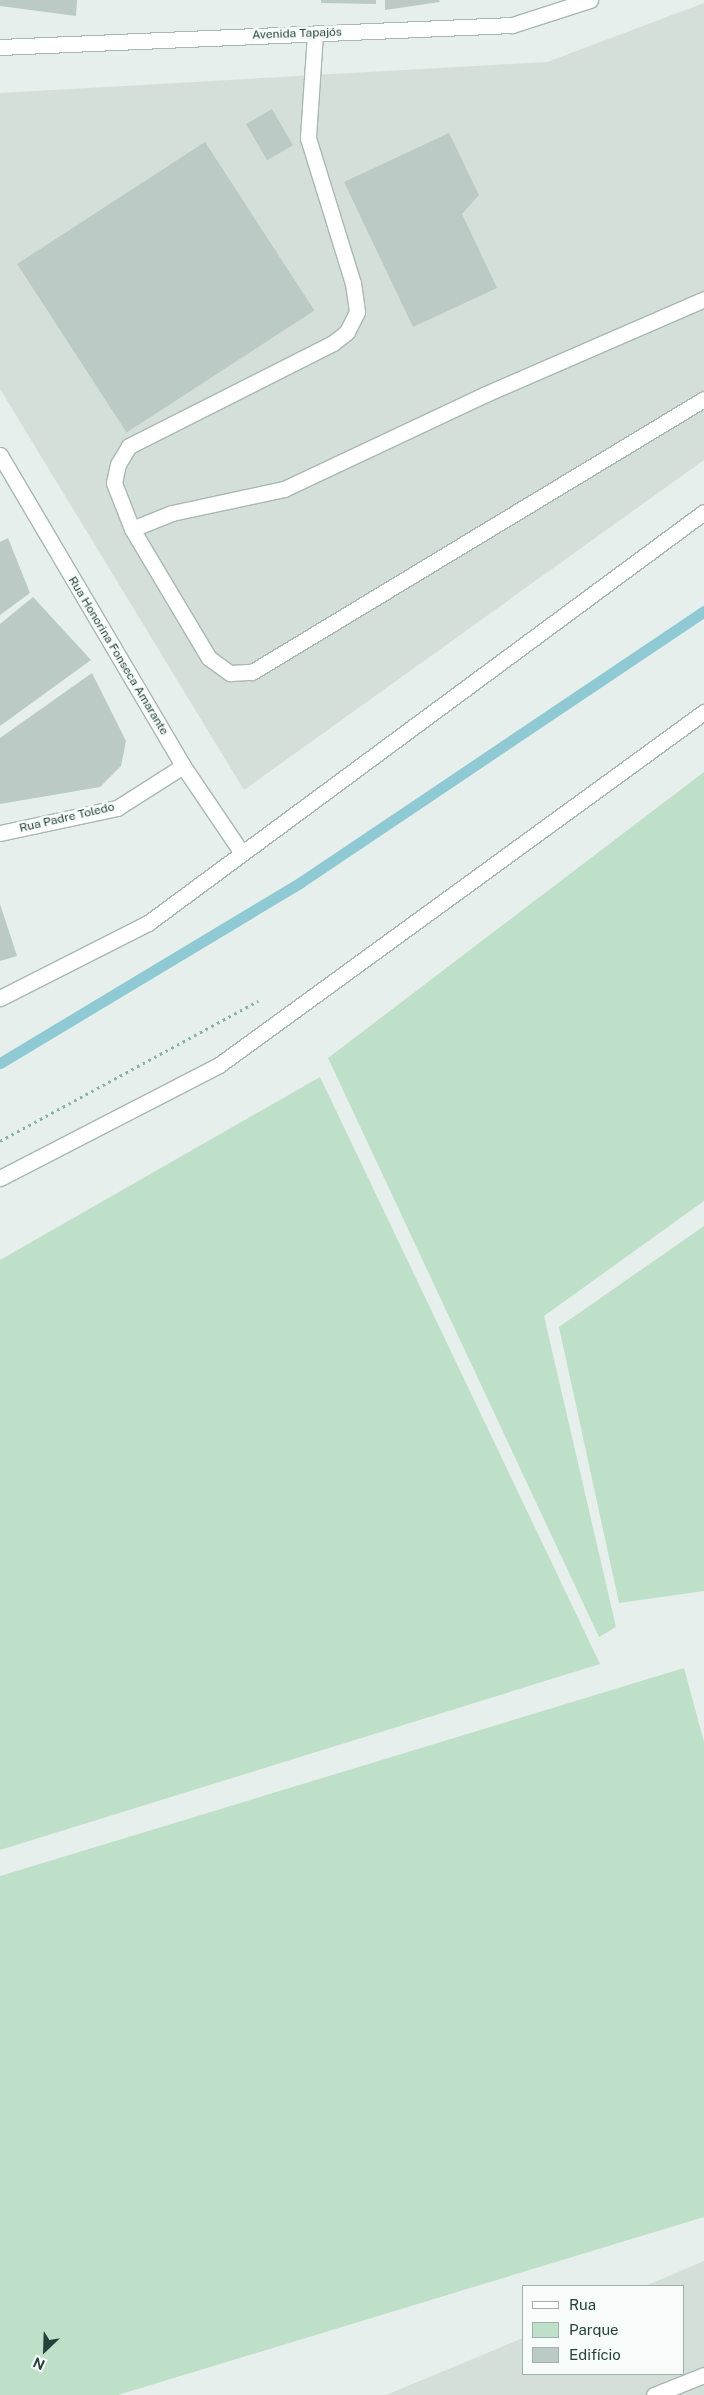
<!DOCTYPE html>
<html>
<head>
<meta charset="utf-8">
<style>
	body { margin:0 }
	#map { position:relative; width:704px; height:2395px; overflow:hidden; background:#e6efeb; font-family:"Public Sans",sans-serif }
	div>[style] { position:absolute }
	.built>* { inset:0; background:#d4dfda }
	.green>* { inset:0; background:#bfe0c8 }
	.stream>* { height:11px; margin:-5.5px; padding:0 5.5px; transform-origin:5.5px; border-radius:5.5px; background:#8ec9d4 }
	.building>* { inset:0; background:#bbcac4; transform-origin:0 0 }
	.path>* { height:3px; margin-top:-1.5px; transform-origin:0; background:repeating-linear-gradient(90deg,#86b3a5 0 2.5px,transparent 0 6.5px) }
	.roads { filter:drop-shadow(1px 0 #a8b8b2) drop-shadow(-1px 0 #a8b8b2) drop-shadow(0 1px #a8b8b2) drop-shadow(0 -1px #a8b8b2) }
	.lane>* { height:15px; margin:-7.5px; padding:0 7.5px; transform-origin:7.5px; border-radius:7.5px; background:#fff }
	.street>* { height:15px; margin:-7.5px; padding:0 7.5px; transform-origin:7.5px; border-radius:7.5px; background:#fff }
	.secondary>* { height:15px; margin:-7.5px; padding:0 7.5px; transform-origin:7.5px; border-radius:7.5px; background:#fff }
	span { translate:-50% -50%; white-space:nowrap; text-align:center; line-height:1.15; -webkit-text-stroke:5px #f7fbf9; paint-order:stroke }
	.street-label { font-size:12px; color:#24423a }
	.legend { position:absolute; left:522px; top:2285px; width:162px; height:90px; box-sizing:border-box; background:#f7fbf9; border:1px solid #a3b1ad; margin:0; padding:6px 9px; list-style:none; font-size:15px; color:#24423a }
	.legend li { display:flex; align-items:center; gap:10px; height:25px }
	.legend b { width:25px; border:1px solid #a3b1ad }
	.north { position:absolute; left:20px; top:2325px; width:50px; height:50px; -webkit-text-stroke:4px #f7fbf9; paint-order:stroke; rotate:204deg; font-size:14px; font-weight:700; line-height:20px; text-align:center; color:#24423a }
	.north::after { content:''; display:block; margin:auto; width:18px; height:22px; background:#24423a; clip-path:polygon(50% 0,100% 100%,50% 72%,0 100%) }
</style>
</head>
<body>
<div id="map">
	<div class="built">
		<i style="clip-path:polygon(704px 3px,704px 460px,244px 790px,0 389px,0 93px,547px 62px)"></i>
		<i style="clip-path:polygon(704px 2261px,704px 2395px,386px 2395px,523px 2338px,523px 2374px,683px 2374px,683px 2286px,645px 2286px)"></i>
	</div>
	<div class="green">
		<i style="clip-path:polygon(704px 772px,704px 1201px,544px 1316px,616px 1627px,599px 1637px,328px 1058px)"></i>
		<i style="clip-path:polygon(320px 1077px,600px 1664px,0 1850px,0 1260px)"></i>
		<i style="clip-path:polygon(704px 1226px,704px 1591px,619px 1603px,559px 1327px)"></i>
		<i style="clip-path:polygon(684px 1668px,704px 1742px,704px 2217px,118px 2395px,0 2395px,0 1876px)"></i>
	</div>
	<div class="stream">
		<i style="left:0;top:1063px;width:351px;rotate:-31deg"></i>
		<i style="left:301px;top:882px;width:486px;rotate:-33.9deg"></i>
	</div>
	<div class="building">
		<i style="clip-path:polygon(0 0,77px 0,76px 16px,0 6px)"></i>
		<i style="clip-path:polygon(321px 0,376px 0,376px 4px,321px 3px)"></i>
		<i style="clip-path:polygon(385px 0,439px 0,440px 2px,385px 10px)"></i>
		<i style="left:272px;top:109px;width:42px;height:30px;rotate:60deg"></i>
		<i style="clip-path:polygon(449px 133px,479px 195px,462px 214px,497px 288px,413px 327px,344px 182px)"></i>
		<i style="left:205px;top:142px;width:201px;height:224px;rotate:57deg"></i>
		<i style="clip-path:polygon(8px 538px,30px 593px,0 615px,0 542px)"></i>
		<i style="clip-path:polygon(33px 597px,91px 660px,0 726px,0 624px)"></i>
		<i style="clip-path:polygon(92px 673px,126px 741px,121px 766px,100px 787px,0 804px,0 738px)"></i>
		<i style="clip-path:polygon(0 904px,17px 956px,0 961px)"></i>
	</div>
	<div class="path">
		<i style="left:0;top:1141px;width:294px;rotate:-28.5deg"></i>
	</div>
	<div class="roads">
		<div class="lane">
			<i style="left:315px;top:34px;width:104px;rotate:93.9deg"></i>
			<i style="left:308px;top:138px;width:152px;rotate:72.8deg"></i>
			<i style="left:353px;top:283px;width:29px;rotate:82deg"></i>
			<i style="left:357px;top:312px;width:22px;rotate:117deg"></i>
			<i style="left:347px;top:332px;width:18px;rotate:142deg"></i>
			<i style="left:333px;top:343px;width:229px;rotate:153.2deg"></i>
			<i style="left:129px;top:446px;width:21px;rotate:121deg"></i>
			<i style="left:118px;top:464px;width:19px;rotate:102deg"></i>
			<i style="left:114px;top:483px;width:49px;rotate:68.6deg"></i>
			<i style="left:132px;top:529px;width:43px;rotate:-21.8deg"></i>
			<i style="left:172px;top:513px;width:115px;rotate:-12.1deg"></i>
			<i style="left:284px;top:489px;width:223px;rotate:-25.2deg"></i>
			<i style="left:486px;top:394px;width:238px;rotate:-23.5deg"></i>
			<i style="left:132px;top:529px;width:150px;rotate:59.2deg"></i>
			<i style="left:209px;top:658px;width:26px;rotate:36deg"></i>
			<i style="left:230px;top:673px;width:22px;rotate:-3deg"></i>
			<i style="left:252px;top:672px;width:528px;rotate:-31.13deg"></i>
			<i style="left:654px;top:2395px;width:54px;rotate:-21.8deg"></i>
		</div>
		<div class="street">
			<i style="left:0;top:455px;width:361px;rotate:59.5deg"></i>
			<i style="left:183px;top:766px;width:105px;rotate:55.9deg"></i>
			<i style="left:0;top:833px;width:120px;rotate:-12.1deg"></i>
			<i style="left:117px;top:808px;width:78px;rotate:-32.5deg"></i>
		</div>
		<div class="secondary">
			<i style="left:0;top:47px;width:512px;rotate:-2.46deg"></i>
			<i style="left:512px;top:25px;width:82px;rotate:-17.8deg"></i>
			<i style="left:0;top:998px;width:166px;rotate:-26.9deg"></i>
			<i style="left:148px;top:923px;width:691px;rotate:-36.47deg"></i>
			<i style="left:0;top:1178px;width:246px;rotate:-27.3deg"></i>
			<i style="left:219px;top:1065px;width:600px;rotate:-36.05deg"></i>
		</div>
	</div>
	<div class="street-label">
		<span style="left:297px;top:34px;rotate:-2deg">Avenida Tapajós</span>
		<span style="left:118px;top:656px;rotate:59deg">Rua Honorina Fonseca Amarante</span>
		<span style="left:67px;top:818px;rotate:-13deg">Rua Padre Toledo</span>
	</div>
	<ul class="legend">
	<li><b style="height:6px;background:#fff"></b>Rua</li>
	<li><b style="height:14px;background:#bfe0c8"></b>Parque</li>
	<li><b style="height:14px;background:#bbcac4"></b>Edifício</li>
	</ul>
	<div class="north">N</div>
</div>
</body>
</html>
